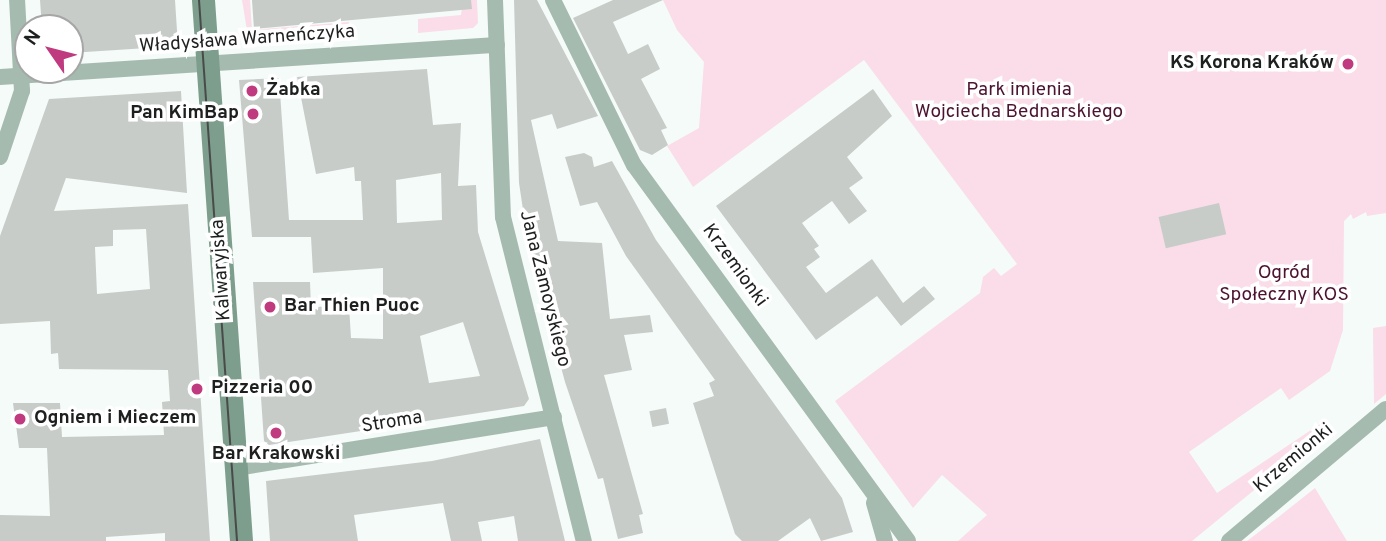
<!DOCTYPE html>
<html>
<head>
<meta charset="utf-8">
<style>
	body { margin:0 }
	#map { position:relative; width:1386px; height:541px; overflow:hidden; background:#f5fbf8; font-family:Overpass,sans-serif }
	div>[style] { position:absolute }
	.green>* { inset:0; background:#fadde8 }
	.building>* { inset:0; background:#c7ccc9; transform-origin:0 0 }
	.street>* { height:16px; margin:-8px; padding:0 8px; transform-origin:8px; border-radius:8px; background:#a6bbb0 }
	.secondary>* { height:23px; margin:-11.5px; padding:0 11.5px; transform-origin:11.5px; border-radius:11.5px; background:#7d9d8d }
	.tram>* { height:2px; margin:-1px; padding:0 1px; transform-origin:1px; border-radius:1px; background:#484b49 }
	.dots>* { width:19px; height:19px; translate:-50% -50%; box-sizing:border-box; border:4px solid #fff; border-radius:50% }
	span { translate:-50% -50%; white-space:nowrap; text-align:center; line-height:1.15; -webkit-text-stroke:7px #fff; paint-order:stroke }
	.street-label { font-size:19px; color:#1e201f }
	.poi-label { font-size:19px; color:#1e201f; font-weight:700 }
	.right { translate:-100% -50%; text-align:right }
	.left { translate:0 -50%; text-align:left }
	.park-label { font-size:19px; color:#4c1330 }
	.north { position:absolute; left:14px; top:14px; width:70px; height:70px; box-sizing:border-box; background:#fff; border:2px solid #a5a6a5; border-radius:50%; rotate:305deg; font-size:19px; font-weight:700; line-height:28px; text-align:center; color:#1e201f }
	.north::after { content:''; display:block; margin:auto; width:24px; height:32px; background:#bf3a7f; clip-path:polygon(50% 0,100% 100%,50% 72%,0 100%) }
</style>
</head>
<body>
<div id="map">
	<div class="green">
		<i style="clip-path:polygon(242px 0,250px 0,252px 30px,349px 22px,350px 33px,249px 43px)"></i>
		<i style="clip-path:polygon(463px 0,477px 0,478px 23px,473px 28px,418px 33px,418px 19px,461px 15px)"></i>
		<i style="clip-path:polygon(663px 0,1386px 0,1386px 213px,1367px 216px,1366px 212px,1353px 219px,1351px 214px,1344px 221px,1343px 330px,1330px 371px,1289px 400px,1281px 388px,1189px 452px,1217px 493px,1326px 420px,1331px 427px,1192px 541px,958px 541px,987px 515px,942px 475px,913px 508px,835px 401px,980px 293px,983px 277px,994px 268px,1001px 276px,1017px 264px,864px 60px,693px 187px,667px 146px,699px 128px,704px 62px,677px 30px)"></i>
		<i style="clip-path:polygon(1386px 326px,1386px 394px,1374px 404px,1373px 328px)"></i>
		<i style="clip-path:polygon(1315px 488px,1347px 541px,1247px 541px,1281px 515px)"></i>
	</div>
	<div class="building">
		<i style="clip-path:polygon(40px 0,175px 0,178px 46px,70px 53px,70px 28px,42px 28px)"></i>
		<i style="clip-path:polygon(252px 0,471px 0,472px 9px,254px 29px)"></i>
		<i style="clip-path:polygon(514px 0,537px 0,598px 116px,557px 129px,552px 114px,531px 120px,558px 241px,602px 243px,610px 319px,650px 315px,653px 332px,624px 335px,632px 370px,604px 375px,643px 514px,639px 515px,643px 533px,618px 539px,603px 478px,598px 479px,565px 382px,528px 243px,519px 183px)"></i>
		<i style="clip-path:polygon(613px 0,663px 0,613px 22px,628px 54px,648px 44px,660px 69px,641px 79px,667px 128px,661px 130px,668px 145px,652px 155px,640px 150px,573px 18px)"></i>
		<i style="clip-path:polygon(evenodd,427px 69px,433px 125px,461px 123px,458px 186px,476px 185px,478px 232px,529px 399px,524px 406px,269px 445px,264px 441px,253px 282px,310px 282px,311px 307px,349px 306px,351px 338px,383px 339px,383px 268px,313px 273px,311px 237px,252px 237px,239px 80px,279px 78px,289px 220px,363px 220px,361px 181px,355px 181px,354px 167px,316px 174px,297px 77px,427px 69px,441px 173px,442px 220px,397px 223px,396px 180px,441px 173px,427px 69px,463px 322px,480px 376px,429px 383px,420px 336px,463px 322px)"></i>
		<i style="clip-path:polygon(873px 89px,892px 116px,847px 157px,863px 178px,849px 188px,867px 211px,849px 224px,832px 201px,802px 223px,819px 246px,814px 249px,820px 257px,806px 267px,826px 293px,872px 259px,903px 303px,924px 286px,935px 299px,901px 326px,877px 296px,816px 340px,716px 206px)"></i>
		<i style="clip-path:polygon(evenodd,181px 91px,187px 193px,66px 178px,54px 211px,188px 204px,210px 541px,165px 541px,165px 533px,106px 537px,106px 541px,0 541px,0 515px,50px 516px,47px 448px,19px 448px,13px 403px,60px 403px,62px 437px,164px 435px,162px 402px,170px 401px,168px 370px,59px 369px,58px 353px,51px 354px,50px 321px,0 324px,0 236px,49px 99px,181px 91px,146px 229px,150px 289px,97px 294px,95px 247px,113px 246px,113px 230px,146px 229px)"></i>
		<i style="clip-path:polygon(584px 153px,592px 157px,594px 167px,612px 161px,656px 240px,842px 498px,853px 532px,821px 541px,810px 518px,778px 541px,742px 541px,735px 534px,693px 403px,714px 396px,709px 383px,715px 380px,626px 256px,597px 202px,580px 206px,565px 157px)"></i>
		<i style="left:1219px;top:203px;width:32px;height:62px;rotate:77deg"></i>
		<i style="left:666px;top:408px;width:16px;height:17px;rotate:79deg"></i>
		<i style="clip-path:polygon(540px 439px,565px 541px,518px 541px,514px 516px,478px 522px,482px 541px,451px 541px,443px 503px,354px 515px,358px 541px,270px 541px,266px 481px,432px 461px)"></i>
	</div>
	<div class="street">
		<i style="left:495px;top:0;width:217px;rotate:87.9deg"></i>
		<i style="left:503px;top:217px;width:334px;rotate:76deg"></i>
		<i style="left:553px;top:0;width:184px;rotate:63.9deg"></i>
		<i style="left:634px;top:165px;width:465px;rotate:53.9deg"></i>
		<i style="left:0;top:77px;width:498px;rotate:-3.7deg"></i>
		<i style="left:0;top:157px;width:70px;rotate:-71.6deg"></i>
		<i style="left:22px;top:91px;width:91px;rotate:-93.1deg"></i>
		<i style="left:236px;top:468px;width:322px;rotate:-9.1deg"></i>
		<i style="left:874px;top:503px;width:40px;rotate:74deg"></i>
		<i style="left:1229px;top:541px;width:205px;rotate:-40.1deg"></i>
	</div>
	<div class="secondary">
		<i style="left:203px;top:0;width:542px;rotate:85.98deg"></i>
	</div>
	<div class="tram">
		<i style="left:199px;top:0;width:542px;rotate:85.98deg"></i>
	</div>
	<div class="dots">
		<i style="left:1348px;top:64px;background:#bf3a7f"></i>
		<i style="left:252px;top:91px;background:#bf3a7f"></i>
		<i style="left:253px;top:114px;background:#bf3a7f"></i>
		<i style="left:270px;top:307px;background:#bf3a7f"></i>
		<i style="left:197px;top:389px;background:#bf3a7f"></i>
		<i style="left:20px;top:419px;background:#bf3a7f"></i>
		<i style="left:276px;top:433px;background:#bf3a7f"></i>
	</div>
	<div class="street-label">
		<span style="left:247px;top:40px;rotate:-4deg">Władysława Warneńczyka</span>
		<span style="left:734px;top:266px;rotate:54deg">Krzemionki</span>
		<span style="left:222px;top:270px;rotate:-94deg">Kalwaryjska</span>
		<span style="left:544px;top:289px;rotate:76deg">Jana Zamoyskiego</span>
		<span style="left:392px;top:423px;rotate:-9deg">Stroma</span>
		<span style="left:1294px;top:459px;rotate:-40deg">Krzemionki</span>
	</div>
	<div class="poi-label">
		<span class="right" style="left:1334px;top:64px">KS Korona Kraków</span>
		<span class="left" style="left:266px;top:91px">Żabka</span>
		<span class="right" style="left:239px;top:114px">Pan KimBap</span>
		<span class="left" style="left:284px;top:307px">Bar Thien Puoc</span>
		<span class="left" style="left:211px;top:389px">Pizzeria 00</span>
		<span class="left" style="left:34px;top:419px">Ogniem i Mieczem</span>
		<span style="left:276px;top:455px">Bar Krakowski</span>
	</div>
	<div class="park-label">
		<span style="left:1019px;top:102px">Park imienia<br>Wojciecha Bednarskiego</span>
		<span style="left:1284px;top:285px">Ogród<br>Społeczny KOS</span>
	</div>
	<div class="north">N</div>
</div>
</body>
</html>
